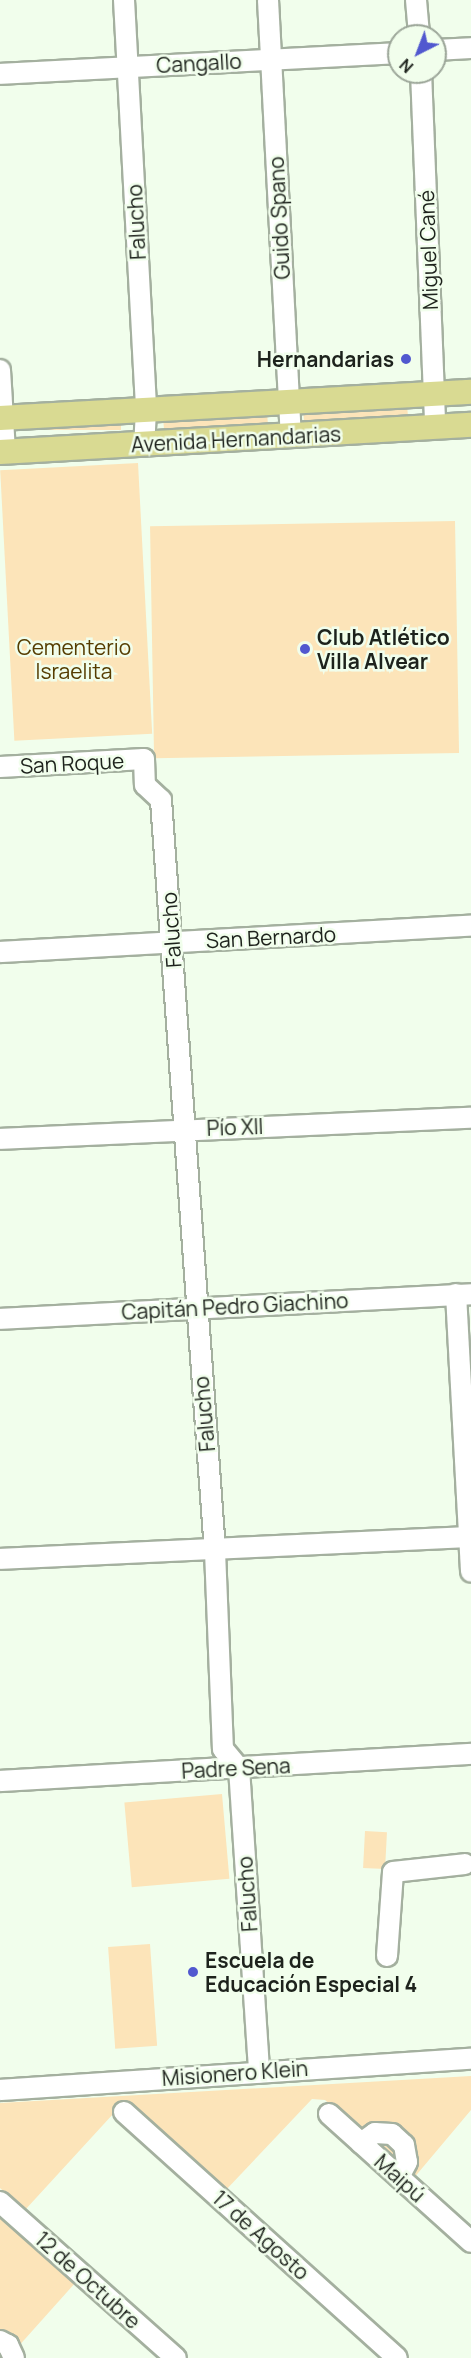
<!DOCTYPE html>
<html>
<head>
<meta charset="utf-8">
<style>
	body { margin:0 }
	#map { position:relative; width:471px; height:2358px; overflow:hidden; background:#f1feec; font-family:Manrope,sans-serif }
	div>[style] { position:absolute }
	.green>* { inset:0; background:#fce4b9; transform-origin:0 0 }
	.roads { filter:drop-shadow(2px 0 #a4b09f) drop-shadow(-2px 0 #a4b09f) drop-shadow(0 2px #a4b09f) drop-shadow(0 -2px #a4b09f) }
	.minor>* { height:20px; margin:-10px; padding:0 10px; transform-origin:10px; border-radius:10px; background:#fff }
	.major>* { height:24px; margin:-12px; padding:0 12px; transform-origin:12px; border-radius:12px; background:#d9da92 }
	.dots>* { width:16px; height:16px; translate:-50% -50%; box-sizing:border-box; border:3px solid #f1feec; border-radius:50% }
	span { translate:-50% -50%; white-space:nowrap; text-align:center; line-height:1.15; -webkit-text-stroke:5px #f1feec; paint-order:stroke }
	.street-label { font-size:21px; color:#1d221c }
	.poi-label { font-size:21px; color:#1d221c; font-weight:700 }
	.right { translate:-100% -50%; text-align:right }
	.left { translate:0 -50%; text-align:left }
	.park-label { font-size:21px; color:#563c00 }
	.north { position:absolute; left:387px; top:24px; width:60px; height:60px; box-sizing:border-box; background:#f1feec; border:2px solid #9ca699; border-radius:50%; rotate:222deg; font-size:16px; font-weight:700; line-height:24px; text-align:center; color:#1d221c }
	.north::after { content:''; display:block; margin:auto; width:21px; height:27px; background:#5158cf; clip-path:polygon(50% 0,100% 100%,50% 72%,0 100%) }
</style>
</head>
<body>
<div id="map">
	<div class="green">
		<i style="left:407px;top:405px;width:12px;height:104px;rotate:85deg"></i>
		<i style="left:267px;top:413px;width:12px;height:104px;rotate:85deg"></i>
		<i style="left:121px;top:418px;width:12px;height:105px;rotate:90deg"></i>
		<i style="left:138px;top:463px;width:271px;height:138px;rotate:87deg"></i>
		<i style="left:455px;top:521px;width:232px;height:305px;rotate:89deg"></i>
		<i style="left:222px;top:1794px;width:85px;height:98px;rotate:85deg"></i>
		<i style="left:365px;top:1831px;width:22px;height:37px;rotate:3deg"></i>
		<i style="left:150px;top:1944px;width:102px;height:42px;rotate:86deg"></i>
		<i style="clip-path:polygon(471px 2076px,471px 2110px,413px 2179px,325px 2100px,312px 2099px,224px 2192px,125px 2101px,25px 2210px,0 2188px,0 2103px)"></i>
		<i style="clip-path:polygon(0 2214px,76px 2282px,8px 2358px,0 2358px)"></i>
	</div>
	<div class="roads">
		<div class="minor">
			<i style="left:124px;top:0;width:411px;rotate:86.9deg"></i>
			<i style="left:146px;top:410px;width:34px;rotate:93deg"></i>
			<i style="left:268px;top:0;width:436px;rotate:87deg"></i>
			<i style="left:416px;top:0;width:36px;rotate:85deg"></i>
			<i style="left:435px;top:50px;width:36px;rotate:-3deg"></i>
			<i style="left:421px;top:72px;width:355px;rotate:87.7deg"></i>
			<i style="left:0;top:74px;width:400px;rotate:-3deg"></i>
			<i style="left:0;top:370px;width:81px;rotate:86.5deg"></i>
			<i style="left:0;top:767px;width:144px;rotate:-3.2deg"></i>
			<i style="left:144px;top:759px;width:26px;rotate:88deg"></i>
			<i style="left:145px;top:785px;width:22px;rotate:43deg"></i>
			<i style="left:161px;top:800px;width:753px;rotate:85.89deg"></i>
			<i style="left:215px;top:1551px;width:198px;rotate:87.7deg"></i>
			<i style="left:223px;top:1749px;width:25px;rotate:50deg"></i>
			<i style="left:239px;top:1768px;width:305px;rotate:86.2deg"></i>
			<i style="left:0;top:952px;width:472px;rotate:-3.2deg"></i>
			<i style="left:0;top:1139px;width:471px;rotate:-2.6deg"></i>
			<i style="left:456px;top:1294px;width:278px;rotate:86.9deg"></i>
			<i style="left:0;top:1319px;width:472px;rotate:-3deg"></i>
			<i style="left:0;top:1559px;width:470px;rotate:-2.7deg"></i>
			<i style="left:0;top:1781px;width:472px;rotate:-3.3deg"></i>
			<i style="left:387px;top:1956px;width:84px;rotate:-85.9deg"></i>
			<i style="left:393px;top:1872px;width:72px;rotate:-6.3deg"></i>
			<i style="left:0;top:2090px;width:472px;rotate:-3.8deg"></i>
			<i style="left:124px;top:2112px;width:367px;rotate:42deg"></i>
			<i style="left:329px;top:2114px;width:191px;rotate:42deg"></i>
			<i style="left:361px;top:2143px;width:17px;rotate:-36deg"></i>
			<i style="left:375px;top:2133px;width:17px;rotate:3deg"></i>
			<i style="left:392px;top:2134px;width:16px;rotate:43deg"></i>
			<i style="left:404px;top:2145px;width:17px;rotate:80deg"></i>
			<i style="left:407px;top:2162px;width:17px;rotate:118deg"></i>
			<i style="left:0;top:2202px;width:235px;rotate:41.6deg"></i>
			<i style="left:0;top:2341px;width:9px;rotate:27deg"></i>
			<i style="left:8px;top:2345px;width:14px;rotate:65deg"></i>
		</div>
		<div class="major">
			<i style="left:0;top:418px;width:472px;rotate:-3.2deg"></i>
			<i style="left:0;top:452px;width:472px;rotate:-3.3deg"></i>
		</div>
	</div>
	<div class="dots">
		<i style="left:406px;top:359px;background:#5158cf"></i>
		<i style="left:305px;top:649px;background:#5158cf"></i>
		<i style="left:193px;top:1972px;background:#5158cf"></i>
	</div>
	<div class="street-label">
		<span style="left:199px;top:63px;rotate:-3deg">Cangallo</span>
		<span style="left:279px;top:218px;rotate:-93deg">Guido Spano</span>
		<span style="left:136px;top:222px;rotate:-93deg">Falucho</span>
		<span style="left:428px;top:250px;rotate:-92deg">Miguel Cané</span>
		<span style="left:236px;top:439px;rotate:-3deg">Avenida Hernandarias</span>
		<span style="left:72px;top:763px;rotate:-3deg">San Roque</span>
		<span style="left:171px;top:930px;rotate:-94deg">Falucho</span>
		<span style="left:271px;top:937px;rotate:-3deg">San Bernardo</span>
		<span style="left:235px;top:1127px;rotate:-2deg">Pío XII</span>
		<span style="left:235px;top:1306px;rotate:-3deg">Capitán Pedro Giachino</span>
		<span style="left:204px;top:1414px;rotate:-95deg">Falucho</span>
		<span style="left:236px;top:1768px;rotate:-3deg">Padre Sena</span>
		<span style="left:247px;top:1894px;rotate:-94deg">Falucho</span>
		<span style="left:235px;top:2073px;rotate:-4deg">Misionero Klein</span>
		<span style="left:400px;top:2178px;rotate:42deg">Maipú</span>
		<span style="left:261px;top:2235px;rotate:42deg">17 de Agosto</span>
		<span style="left:88px;top:2280px;rotate:42deg">12 de Octubre</span>
	</div>
	<div class="poi-label">
		<span class="right" style="left:394px;top:359px">Hernandarias</span>
		<span class="left" style="left:317px;top:649px">Club Atlético<br>Villa Alvear</span>
		<span class="left" style="left:205px;top:1972px">Escuela de<br>Educación Especial 4</span>
	</div>
	<div class="park-label">
		<span style="left:74px;top:659px">Cementerio<br>Israelita</span>
	</div>
	<div class="north">N</div>
</div>
</body>
</html>
